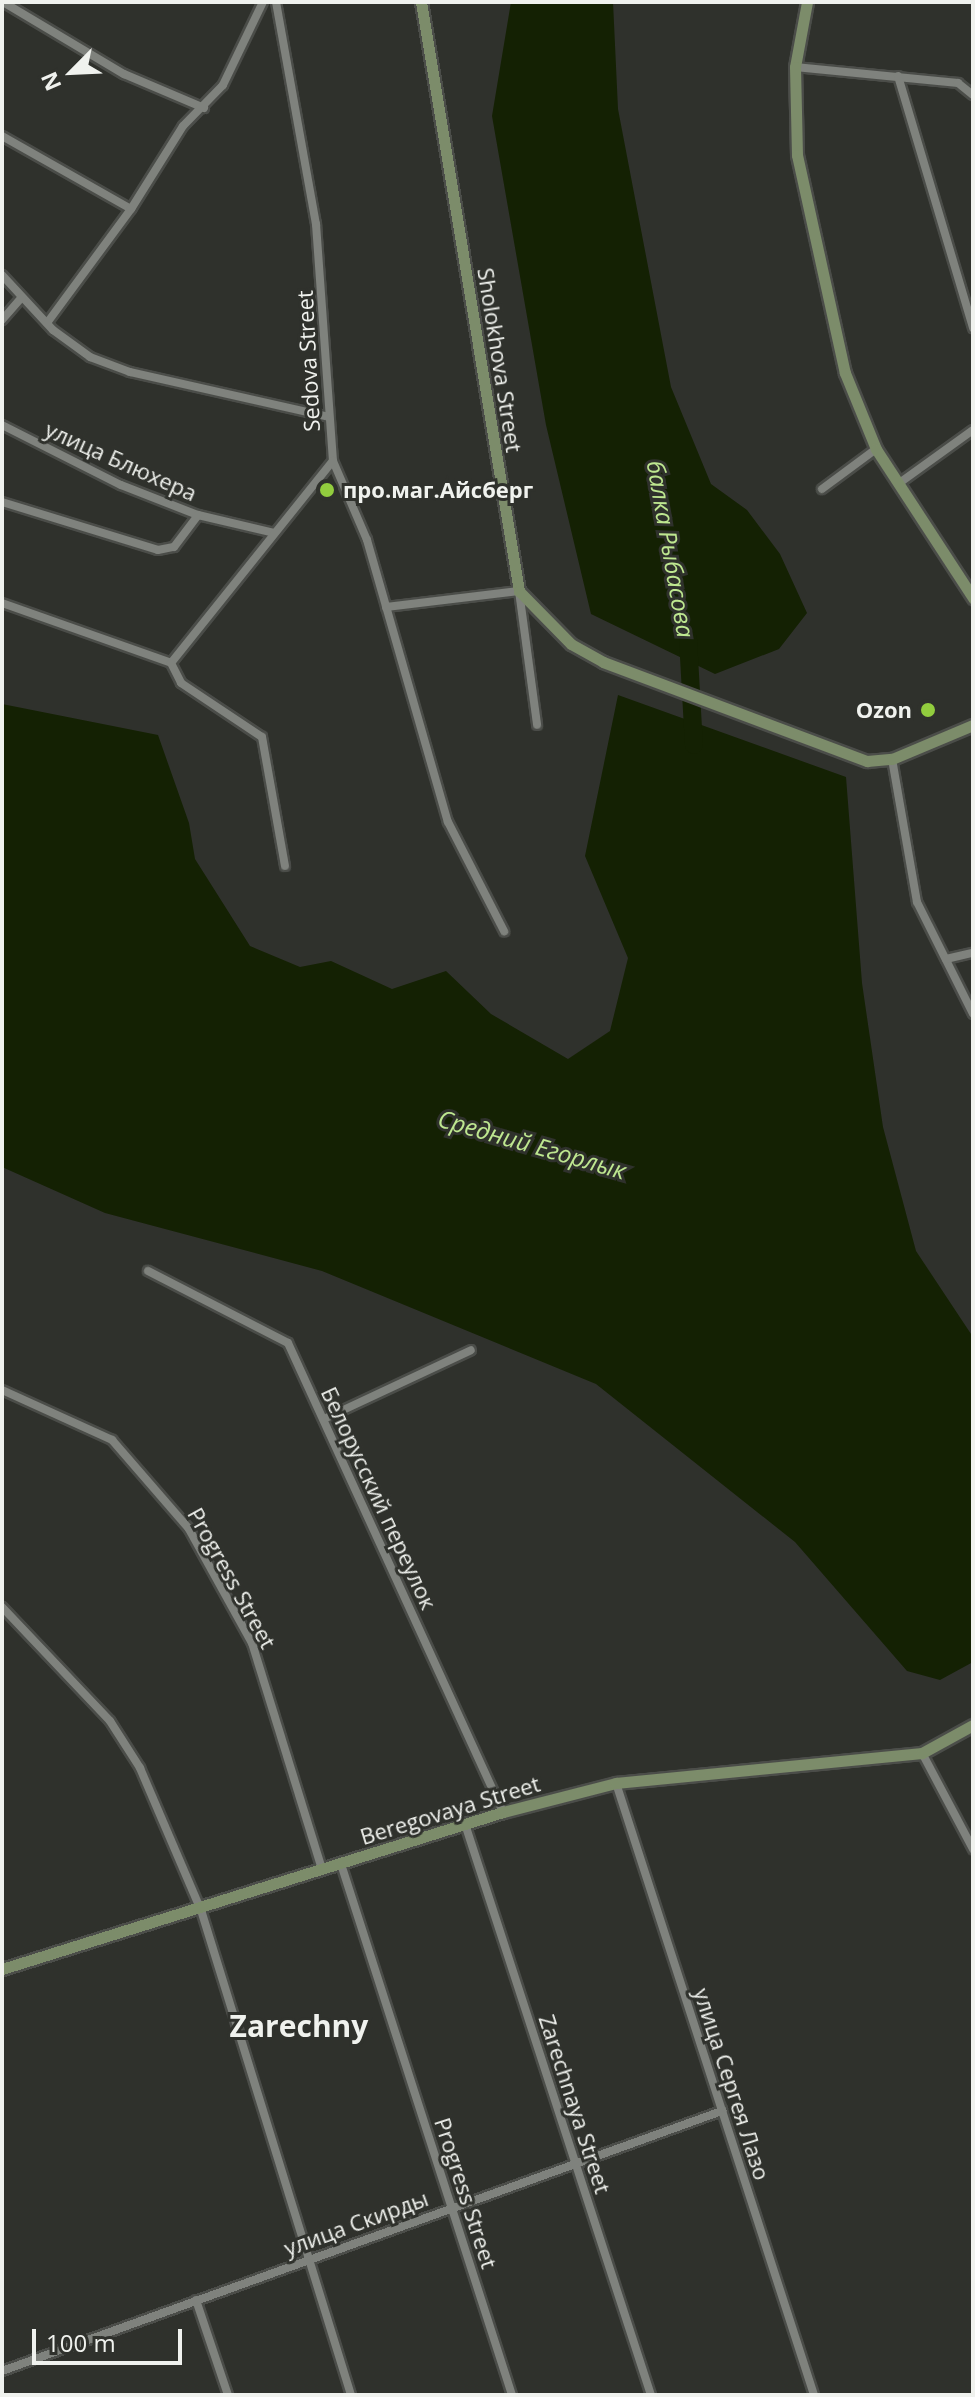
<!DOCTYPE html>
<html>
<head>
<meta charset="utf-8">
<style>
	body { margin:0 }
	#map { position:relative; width:975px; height:2397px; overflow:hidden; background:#2f312c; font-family:"Open Sans",sans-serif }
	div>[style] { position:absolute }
	.water>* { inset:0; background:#142103 }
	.river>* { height:18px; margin:-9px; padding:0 9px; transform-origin:9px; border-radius:9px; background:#142103 }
	.roads { filter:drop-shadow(2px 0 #4b4d49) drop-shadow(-2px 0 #4b4d49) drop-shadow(0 2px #4b4d49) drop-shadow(0 -2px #4b4d49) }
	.minor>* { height:8px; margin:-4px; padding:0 4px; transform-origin:4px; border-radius:4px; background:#7f827d }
	.secondary>* { height:11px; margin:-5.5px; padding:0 5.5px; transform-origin:5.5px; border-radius:5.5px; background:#7c8c6a }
	.dots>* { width:22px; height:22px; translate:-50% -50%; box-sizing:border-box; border:4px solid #2f312c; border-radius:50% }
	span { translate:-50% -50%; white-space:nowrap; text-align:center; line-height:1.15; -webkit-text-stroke:6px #2f312c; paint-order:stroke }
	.street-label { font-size:22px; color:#f0f2ee }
	.poi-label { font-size:22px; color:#f0f2ee; font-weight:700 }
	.left { translate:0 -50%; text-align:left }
	.right { translate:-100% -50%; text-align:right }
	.water-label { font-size:24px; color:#bee790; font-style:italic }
	.district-label { font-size:30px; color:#f0f2ee; font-weight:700 }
	.frame { position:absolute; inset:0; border:4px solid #f0f2ee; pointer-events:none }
	.north { position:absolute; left:32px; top:32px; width:80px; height:80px; -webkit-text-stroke:6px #2f312c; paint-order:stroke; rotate:246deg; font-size:22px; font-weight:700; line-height:32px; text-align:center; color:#f0f2ee }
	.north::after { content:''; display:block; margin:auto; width:28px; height:36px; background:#f0f2ee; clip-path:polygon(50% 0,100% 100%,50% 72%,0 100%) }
	.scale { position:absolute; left:32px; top:2329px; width:150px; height:36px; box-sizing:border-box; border:4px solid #f0f2ee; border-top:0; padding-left:10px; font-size:24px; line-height:28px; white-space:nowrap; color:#f0f2ee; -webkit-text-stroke:6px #2f312c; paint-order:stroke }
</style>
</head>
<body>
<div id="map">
	<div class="water">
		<i style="clip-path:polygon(511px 2px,613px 2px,618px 109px,671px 387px,711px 484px,747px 510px,780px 554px,807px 613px,779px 649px,715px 674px,591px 614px,546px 425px,492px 116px)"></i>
		<i style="clip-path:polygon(618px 695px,846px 777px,862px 983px,883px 1127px,916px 1251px,973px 1337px,973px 1662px,940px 1680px,907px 1671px,795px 1542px,596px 1384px,322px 1271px,105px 1213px,2px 1167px,2px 704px,158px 735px,189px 823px,195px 859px,250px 946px,300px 967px,331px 961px,392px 989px,446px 971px,491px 1014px,568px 1059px,610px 1031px,628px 958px,585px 856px)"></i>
	</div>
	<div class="river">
		<i style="left:688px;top:639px;width:106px;rotate:86.8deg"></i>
	</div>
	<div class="roads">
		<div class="minor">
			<i style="left:3px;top:2px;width:141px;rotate:30.8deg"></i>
			<i style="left:124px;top:74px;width:87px;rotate:23deg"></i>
			<i style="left:276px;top:2px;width:226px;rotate:79.8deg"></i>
			<i style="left:316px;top:224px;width:238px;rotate:85.9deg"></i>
			<i style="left:333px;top:461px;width:86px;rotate:66.7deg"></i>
			<i style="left:367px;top:540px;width:293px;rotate:74deg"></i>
			<i style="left:448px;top:822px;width:123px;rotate:62.8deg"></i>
			<i style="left:795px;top:67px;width:164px;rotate:5.6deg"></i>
			<i style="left:958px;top:83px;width:19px;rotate:39deg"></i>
			<i style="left:898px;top:76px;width:263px;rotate:73.4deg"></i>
			<i style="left:2px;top:136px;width:148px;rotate:29.5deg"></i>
			<i style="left:2px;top:275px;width:75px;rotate:47.2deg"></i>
			<i style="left:53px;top:330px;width:46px;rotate:36.1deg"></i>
			<i style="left:90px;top:357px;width:43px;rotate:20.6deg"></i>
			<i style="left:130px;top:372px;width:201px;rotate:12.7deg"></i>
			<i style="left:2px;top:320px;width:30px;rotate:-49deg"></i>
			<i style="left:47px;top:323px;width:142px;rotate:-53.6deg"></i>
			<i style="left:131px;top:209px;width:98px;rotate:-57.9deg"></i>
			<i style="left:183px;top:126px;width:57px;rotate:-45.7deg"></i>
			<i style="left:223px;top:85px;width:92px;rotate:-64.3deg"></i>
			<i style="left:2px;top:425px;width:133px;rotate:26.8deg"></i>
			<i style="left:121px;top:485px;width:83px;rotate:21.3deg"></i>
			<i style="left:198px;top:515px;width:78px;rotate:13.3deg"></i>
			<i style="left:898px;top:484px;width:92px;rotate:-35.8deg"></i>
			<i style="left:822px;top:489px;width:67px;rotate:-36.5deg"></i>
			<i style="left:2px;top:502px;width:163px;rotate:17.1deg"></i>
			<i style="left:158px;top:550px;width:16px;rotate:-11deg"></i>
			<i style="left:174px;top:547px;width:40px;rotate:-53deg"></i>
			<i style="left:2px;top:603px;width:179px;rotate:19.5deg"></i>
			<i style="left:171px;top:663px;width:259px;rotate:-51.3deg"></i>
			<i style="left:386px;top:607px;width:134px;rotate:-6.9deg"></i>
			<i style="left:519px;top:591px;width:135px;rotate:82.3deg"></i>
			<i style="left:171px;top:663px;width:22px;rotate:63deg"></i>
			<i style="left:181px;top:683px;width:97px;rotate:33.7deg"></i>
			<i style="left:262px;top:737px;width:131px;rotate:79.9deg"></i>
			<i style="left:892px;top:759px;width:145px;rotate:80.1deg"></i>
			<i style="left:917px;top:902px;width:125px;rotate:63.4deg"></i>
			<i style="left:946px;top:959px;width:28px;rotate:-13deg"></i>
			<i style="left:148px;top:1271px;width:157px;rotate:27.2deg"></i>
			<i style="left:288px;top:1343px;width:516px;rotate:65.37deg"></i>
			<i style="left:2px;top:1390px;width:121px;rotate:24.4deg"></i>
			<i style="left:112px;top:1440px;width:118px;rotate:49.1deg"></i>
			<i style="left:189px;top:1529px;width:130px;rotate:61.1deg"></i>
			<i style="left:252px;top:1643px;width:237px;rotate:72.8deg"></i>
			<i style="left:324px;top:1419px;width:162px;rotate:-25.1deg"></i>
			<i style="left:2px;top:1607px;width:157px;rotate:46.5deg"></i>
			<i style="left:110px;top:1721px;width:56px;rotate:57.4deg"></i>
			<i style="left:140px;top:1768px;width:155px;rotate:66.8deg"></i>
			<i style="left:201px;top:1910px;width:508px;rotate:72.81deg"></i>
			<i style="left:922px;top:1753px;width:109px;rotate:62deg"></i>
			<i style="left:616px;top:1783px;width:643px;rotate:72.07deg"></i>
			<i style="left:465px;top:1824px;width:601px;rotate:71.96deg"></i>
			<i style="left:341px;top:1864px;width:558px;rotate:72.15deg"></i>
			<i style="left:196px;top:2300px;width:100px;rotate:71.4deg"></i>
			<i style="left:2px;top:2371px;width:766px;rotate:-19.86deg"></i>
		</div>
		<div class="secondary">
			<i style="left:421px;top:2px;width:597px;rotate:80.55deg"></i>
			<i style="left:519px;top:591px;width:74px;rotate:45.5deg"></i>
			<i style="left:571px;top:644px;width:37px;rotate:29deg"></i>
			<i style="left:603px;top:662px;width:282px;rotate:20.6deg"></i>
			<i style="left:867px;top:761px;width:25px;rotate:-5deg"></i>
			<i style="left:892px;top:759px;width:88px;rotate:-22.8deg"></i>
			<i style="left:807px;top:2px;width:66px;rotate:100.5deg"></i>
			<i style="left:795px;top:67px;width:88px;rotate:88.7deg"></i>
			<i style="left:797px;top:155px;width:223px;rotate:77.6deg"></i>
			<i style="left:845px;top:373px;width:82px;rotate:67.8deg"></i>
			<i style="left:876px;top:449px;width:178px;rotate:56.9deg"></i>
			<i style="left:2px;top:1969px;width:525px;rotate:-17.4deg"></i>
			<i style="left:503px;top:1812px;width:117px;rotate:-14.4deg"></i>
			<i style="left:616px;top:1783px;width:307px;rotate:-5.6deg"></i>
			<i style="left:922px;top:1753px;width:58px;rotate:-28.8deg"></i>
		</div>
	</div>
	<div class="dots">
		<i style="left:327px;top:490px;background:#92cd3e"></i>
		<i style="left:928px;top:710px;background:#92cd3e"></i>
	</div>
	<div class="street-label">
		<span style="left:500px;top:360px;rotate:81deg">Sholokhova Street</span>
		<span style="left:308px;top:361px;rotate:-93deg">Sedova Street</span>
		<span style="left:121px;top:461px;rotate:24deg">улица Блюхера</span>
		<span style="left:379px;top:1498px;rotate:65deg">Белорусский переулок</span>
		<span style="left:232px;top:1578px;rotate:61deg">Progress Street</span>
		<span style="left:450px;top:1810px;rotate:-17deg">Beregovaya Street</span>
		<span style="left:732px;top:2084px;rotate:72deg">улица Сергея Лазо</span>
		<span style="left:575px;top:2104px;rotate:72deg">Zarechnaya Street</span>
		<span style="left:466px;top:2193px;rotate:72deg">Progress Street</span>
		<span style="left:356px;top:2223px;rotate:-20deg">улица Скирды</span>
	</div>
	<div class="poi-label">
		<span class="left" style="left:343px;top:490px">про.маг.Айсберг</span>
		<span class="right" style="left:912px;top:710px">Ozon</span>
	</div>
	<div class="water-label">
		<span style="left:671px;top:549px;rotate:80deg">балка Рыбасова</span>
		<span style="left:532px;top:1144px;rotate:16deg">Средний Егорлык</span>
	</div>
	<div class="district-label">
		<span style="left:299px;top:2026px">Zarechny</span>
	</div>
	<div class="frame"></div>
	<div class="north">N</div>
	<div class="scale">100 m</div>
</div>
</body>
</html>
